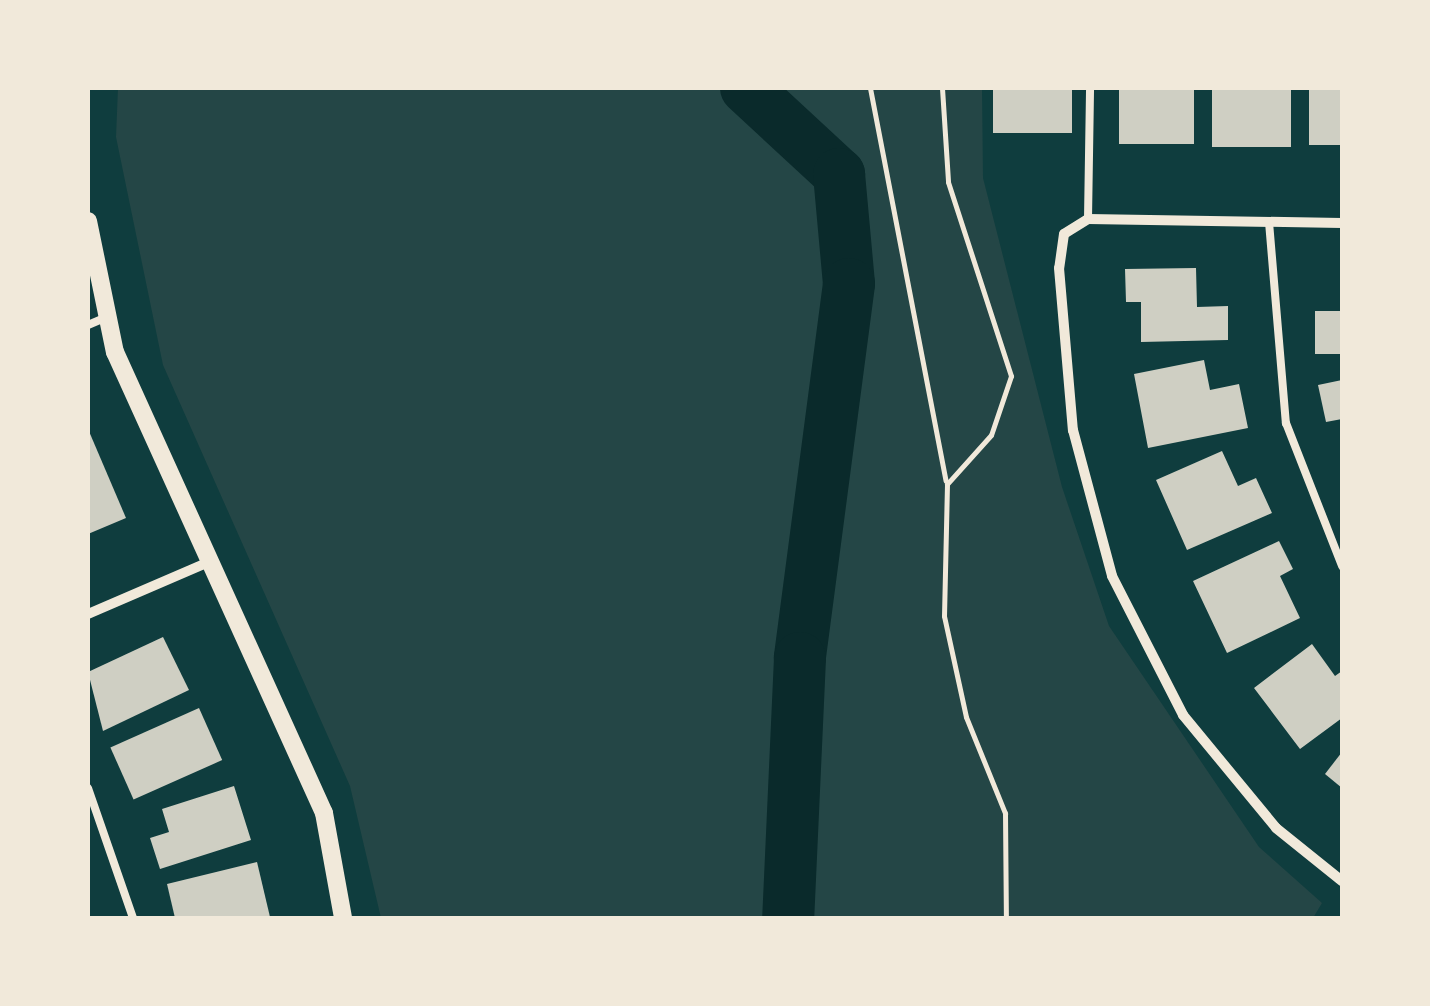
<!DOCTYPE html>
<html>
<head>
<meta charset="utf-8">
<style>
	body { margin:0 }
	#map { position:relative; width:1430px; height:1006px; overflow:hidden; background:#0f3d3e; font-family:"Titillium Web",sans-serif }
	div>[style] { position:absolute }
	.green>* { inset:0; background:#244646 }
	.river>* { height:52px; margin:-26px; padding:0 26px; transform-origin:26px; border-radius:26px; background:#0a2a2b }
	.building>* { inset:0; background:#cfcfc3; transform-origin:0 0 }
	.path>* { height:5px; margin:-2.5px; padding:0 2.5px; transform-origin:2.5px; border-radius:2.5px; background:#f1e9da }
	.service>* { height:8px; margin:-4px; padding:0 4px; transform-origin:4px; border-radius:4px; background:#f1e9da }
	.minor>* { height:10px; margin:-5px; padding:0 5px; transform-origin:5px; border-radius:5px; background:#f1e9da }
	.tertiary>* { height:18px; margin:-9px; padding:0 9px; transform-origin:9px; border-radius:9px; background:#f1e9da }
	span { translate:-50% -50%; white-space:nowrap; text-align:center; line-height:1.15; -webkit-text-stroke:9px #f1e9da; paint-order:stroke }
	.frame { position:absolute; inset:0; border:90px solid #f1e9da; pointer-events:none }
</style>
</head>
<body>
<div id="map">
	<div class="green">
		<i style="clip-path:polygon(118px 88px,982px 88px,983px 178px,1062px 487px,1109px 626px,1259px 847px,1322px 903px,1313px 918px,381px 918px,350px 786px,163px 365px,116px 137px)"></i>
	</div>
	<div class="river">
		<i style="left:746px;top:88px;width:127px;rotate:42.8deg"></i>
		<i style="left:839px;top:174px;width:110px;rotate:84.8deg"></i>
		<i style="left:849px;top:284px;width:377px;rotate:97.5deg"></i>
		<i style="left:800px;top:658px;width:260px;rotate:92.6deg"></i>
	</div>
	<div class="building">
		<i style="left:993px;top:88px;width:79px;height:45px"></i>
		<i style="left:1119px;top:88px;width:75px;height:56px"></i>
		<i style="left:1212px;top:88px;width:79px;height:59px"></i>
		<i style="left:1309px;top:88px;width:33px;height:57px"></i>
		<i style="clip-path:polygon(1196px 268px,1197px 307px,1228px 306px,1228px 340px,1141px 342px,1141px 302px,1126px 302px,1125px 269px)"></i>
		<i style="left:1342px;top:311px;width:43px;height:27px;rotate:90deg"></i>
		<i style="clip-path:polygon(1204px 360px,1210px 390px,1239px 384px,1248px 428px,1148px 448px,1134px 374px)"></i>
		<i style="clip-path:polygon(1342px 380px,1342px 419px,1326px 422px,1318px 385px)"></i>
		<i style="clip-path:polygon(88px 429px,126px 518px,88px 534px)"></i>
		<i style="clip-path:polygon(1222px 451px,1238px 486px,1256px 478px,1272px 513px,1187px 550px,1156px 480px)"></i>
		<i style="clip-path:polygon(1279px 541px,1293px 569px,1280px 576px,1300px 618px,1227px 653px,1193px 581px)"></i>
		<i style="clip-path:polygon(163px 637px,189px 690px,103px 731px,88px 672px)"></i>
		<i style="clip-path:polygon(1312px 644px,1335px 676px,1342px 671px,1342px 718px,1300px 749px,1254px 688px)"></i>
		<i style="left:199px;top:708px;width:57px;height:97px;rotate:66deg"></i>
		<i style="clip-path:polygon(1342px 752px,1342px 788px,1325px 774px)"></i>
		<i style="clip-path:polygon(234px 786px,251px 840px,160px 869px,150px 838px,169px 832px,162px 809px)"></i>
		<i style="clip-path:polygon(257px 862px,270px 917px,175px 918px,167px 884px)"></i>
	</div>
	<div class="path">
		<i style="left:870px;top:88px;width:400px;rotate:79.1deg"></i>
		<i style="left:942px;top:88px;width:94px;rotate:86.3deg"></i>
		<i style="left:948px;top:182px;width:204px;rotate:72deg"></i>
		<i style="left:1011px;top:376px;width:62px;rotate:108.7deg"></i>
		<i style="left:991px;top:435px;width:66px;rotate:131.9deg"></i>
		<i style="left:947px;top:484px;width:132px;rotate:91.3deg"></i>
		<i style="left:944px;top:616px;width:103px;rotate:77.7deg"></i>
		<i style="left:966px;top:717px;width:104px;rotate:67.9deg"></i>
		<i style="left:1005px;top:813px;width:105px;rotate:89.5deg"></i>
	</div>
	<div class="service">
		<i style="left:1088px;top:219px;width:131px;rotate:-89.1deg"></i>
		<i style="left:1269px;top:222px;width:202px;rotate:85.2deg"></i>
		<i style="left:1286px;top:423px;width:154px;rotate:68.6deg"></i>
		<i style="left:88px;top:325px;width:21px;rotate:-23deg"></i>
		<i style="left:88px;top:788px;width:138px;rotate:70.9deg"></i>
	</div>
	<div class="minor">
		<i style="left:1342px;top:223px;width:254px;rotate:-179.1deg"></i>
		<i style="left:1088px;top:219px;width:28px;rotate:148deg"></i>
		<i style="left:1064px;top:234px;width:34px;rotate:98deg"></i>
		<i style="left:1059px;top:268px;width:163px;rotate:85.1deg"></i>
		<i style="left:1073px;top:430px;width:151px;rotate:75deg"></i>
		<i style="left:1112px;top:576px;width:156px;rotate:62.9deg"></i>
		<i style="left:1183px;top:715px;width:146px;rotate:50.5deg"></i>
		<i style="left:1276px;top:828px;width:85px;rotate:38.8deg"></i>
		<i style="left:88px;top:614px;width:134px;rotate:-23.3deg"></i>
	</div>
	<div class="tertiary">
		<i style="left:88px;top:221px;width:134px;rotate:78.4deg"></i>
		<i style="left:115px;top:352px;width:506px;rotate:65.61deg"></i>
		<i style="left:324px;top:813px;width:107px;rotate:79.7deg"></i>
	</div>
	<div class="frame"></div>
</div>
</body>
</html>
